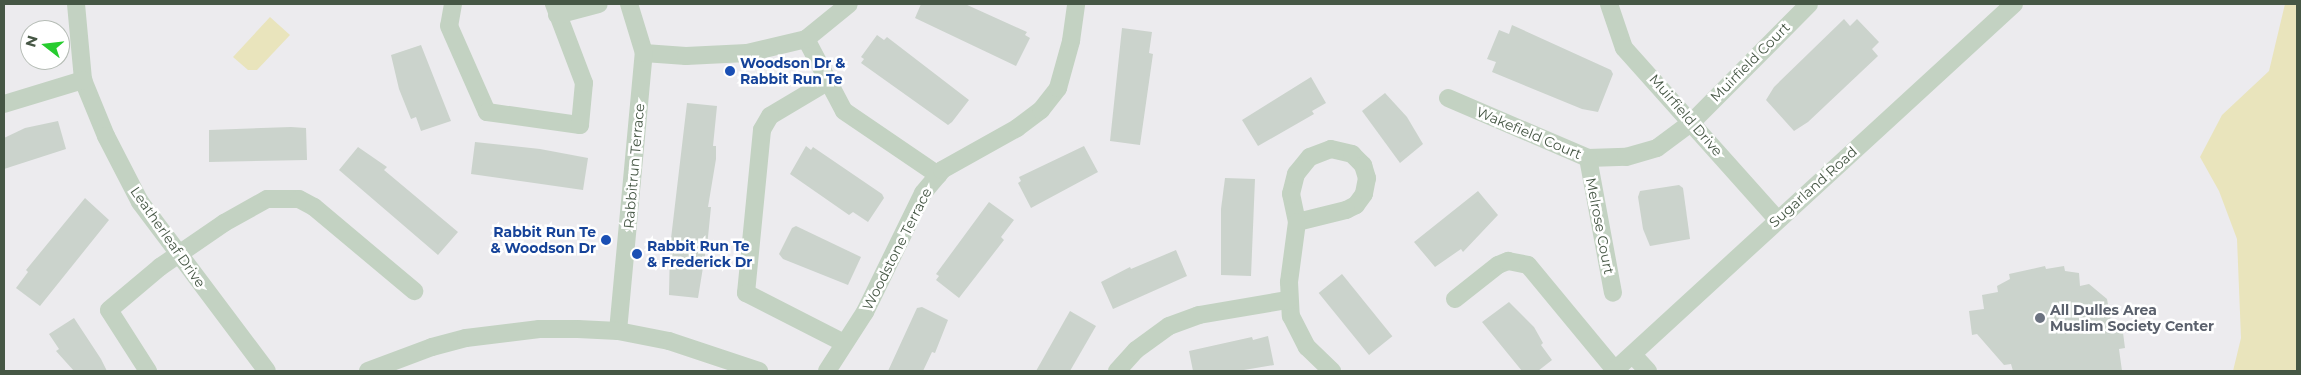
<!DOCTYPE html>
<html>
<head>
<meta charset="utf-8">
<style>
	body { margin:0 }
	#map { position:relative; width:2301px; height:375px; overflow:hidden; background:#ecebee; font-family:Montserrat,sans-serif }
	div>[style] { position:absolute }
	.green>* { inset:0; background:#e9e4bc }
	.building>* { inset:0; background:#cbd3cc; transform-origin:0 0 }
	.minor>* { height:18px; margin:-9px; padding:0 9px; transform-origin:9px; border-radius:9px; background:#c3d2c2 }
	.dots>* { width:14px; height:14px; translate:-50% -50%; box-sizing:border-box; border:2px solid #fff; border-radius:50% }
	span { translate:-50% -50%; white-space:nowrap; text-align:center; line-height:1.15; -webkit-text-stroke:5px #fff; paint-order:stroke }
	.street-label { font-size:14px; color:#465745 }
	.transit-label { font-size:14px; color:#164399; font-weight:700 }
	.left { translate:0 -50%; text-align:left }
	.right { translate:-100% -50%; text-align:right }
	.worship-label { font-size:14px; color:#5b616d; font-weight:700 }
	.frame { position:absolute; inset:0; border:5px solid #465745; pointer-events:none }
	.north { position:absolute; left:20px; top:20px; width:50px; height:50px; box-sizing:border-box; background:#fff; border:1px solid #b5bcb5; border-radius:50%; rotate:286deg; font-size:14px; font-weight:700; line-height:20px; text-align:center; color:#465745 }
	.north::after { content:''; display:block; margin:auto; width:18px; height:22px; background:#27cc2f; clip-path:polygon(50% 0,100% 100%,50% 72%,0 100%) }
</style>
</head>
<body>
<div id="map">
	<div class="green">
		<i style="clip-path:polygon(2285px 4px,2297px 4px,2297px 371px,2233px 371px,2241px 338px,2237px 239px,2219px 191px,2200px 157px,2222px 115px,2269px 71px)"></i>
		<i style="clip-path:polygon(270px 17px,290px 35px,257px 70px,248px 70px,233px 57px)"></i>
	</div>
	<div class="building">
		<i style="clip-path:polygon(921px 4px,965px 4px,1027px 32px,1025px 35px,1030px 38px,1016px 66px,915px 18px)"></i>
		<i style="clip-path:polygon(1844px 19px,1850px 26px,1857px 19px,1879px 42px,1872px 49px,1878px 56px,1808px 122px,1794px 131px,1766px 100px,1774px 87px)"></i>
		<i style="clip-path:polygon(1512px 25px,1611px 70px,1613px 74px,1598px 112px,1582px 109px,1492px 72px,1496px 62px,1487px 59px,1499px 30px,1509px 34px)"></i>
		<i style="clip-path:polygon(1122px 28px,1152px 32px,1149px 53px,1153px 54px,1140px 145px,1110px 141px)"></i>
		<i style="clip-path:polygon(877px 35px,884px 40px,887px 37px,969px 100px,952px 122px,948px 125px,861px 63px,864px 59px,861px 57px)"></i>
		<i style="clip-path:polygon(421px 45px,451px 121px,421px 131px,416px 117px,411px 119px,399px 89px,391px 55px)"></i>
		<i style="clip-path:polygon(1311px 77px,1326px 103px,1312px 111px,1314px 114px,1258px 146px,1242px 120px)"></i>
		<i style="clip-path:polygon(1385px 93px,1407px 117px,1423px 144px,1400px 163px,1362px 111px)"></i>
		<i style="clip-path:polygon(687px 103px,717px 106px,713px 146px,716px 146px,716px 159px,708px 207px,711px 207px,708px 237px,698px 298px,669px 295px,670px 247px)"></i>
		<i style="clip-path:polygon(58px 121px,66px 149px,4px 169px,4px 138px,25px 128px)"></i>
		<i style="clip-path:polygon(291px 127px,306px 128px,307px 160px,209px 162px,209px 130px)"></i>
		<i style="clip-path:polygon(475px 142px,540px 149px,588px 158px,583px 190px,471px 174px)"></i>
		<i style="clip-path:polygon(806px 146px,811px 150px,813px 147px,882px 194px,884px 198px,868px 222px,853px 212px,849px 215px,790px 174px)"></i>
		<i style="clip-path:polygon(1084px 146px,1098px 172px,1031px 208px,1018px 183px,1021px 181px,1019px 177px)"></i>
		<i style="clip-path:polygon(358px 147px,387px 167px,384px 170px,458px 232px,438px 255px,339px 170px)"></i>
		<i style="clip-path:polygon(1225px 178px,1255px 179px,1251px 276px,1221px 275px,1221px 209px)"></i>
		<i style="clip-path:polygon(1679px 185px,1683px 188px,1690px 239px,1650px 246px,1643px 229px,1638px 197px,1640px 191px)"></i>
		<i style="clip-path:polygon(1478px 191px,1498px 215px,1463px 252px,1461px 249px,1435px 267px,1414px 242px)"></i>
		<i style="clip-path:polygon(85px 198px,109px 220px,40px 306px,16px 288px,28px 272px,26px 270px)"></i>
		<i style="clip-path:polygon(989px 202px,1014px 220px,1001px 237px,1004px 240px,959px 298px,936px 280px,939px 276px,936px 274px)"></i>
		<i style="clip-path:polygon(796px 226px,861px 257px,848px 285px,783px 259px,779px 254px,792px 228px)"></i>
		<i style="clip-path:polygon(1176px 250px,1187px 276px,1113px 309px,1101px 282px,1130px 267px,1131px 269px)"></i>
		<i style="clip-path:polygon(2045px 266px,2046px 269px,2064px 266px,2065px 271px,2079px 273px,2080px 286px,2089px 284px,2107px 299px,2112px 327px,2122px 325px,2125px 348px,2119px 349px,2122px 371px,2013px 371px,2011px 364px,2004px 365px,1977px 334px,1972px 335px,1969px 311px,1984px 309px,1982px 295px,1998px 292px,1997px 286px,2010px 279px,2009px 274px)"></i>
		<i style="left:1342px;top:274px;width:80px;height:30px;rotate:51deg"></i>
		<i style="clip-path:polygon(1509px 302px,1534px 327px,1543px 343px,1541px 345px,1552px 360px,1538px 371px,1522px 371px,1482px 322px)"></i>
		<i style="clip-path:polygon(922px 307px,948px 320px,935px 353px,932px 352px,923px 371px,888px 371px,917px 308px)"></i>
		<i style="clip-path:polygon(1070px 311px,1096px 326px,1070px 371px,1036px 371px)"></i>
		<i style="clip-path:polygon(74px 318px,101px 359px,107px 371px,74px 371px,56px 351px,59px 349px,49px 334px)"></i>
		<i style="clip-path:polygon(1268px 336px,1274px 365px,1238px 371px,1193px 371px,1189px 351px,1252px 337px,1253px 340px)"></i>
	</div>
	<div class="minor">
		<i style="left:76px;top:4px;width:76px;rotate:84.7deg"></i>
		<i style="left:83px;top:80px;width:61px;rotate:67.7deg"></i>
		<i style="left:106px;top:136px;width:74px;rotate:62.7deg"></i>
		<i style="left:140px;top:202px;width:211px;rotate:53.1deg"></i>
		<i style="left:453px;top:4px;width:22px;rotate:100deg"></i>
		<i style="left:449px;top:26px;width:94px;rotate:66.2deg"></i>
		<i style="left:487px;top:112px;width:94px;rotate:8deg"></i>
		<i style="left:580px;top:125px;width:42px;rotate:-84.6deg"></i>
		<i style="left:584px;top:83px;width:85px;rotate:-110.8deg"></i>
		<i style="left:1609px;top:4px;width:46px;rotate:71.2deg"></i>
		<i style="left:1624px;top:48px;width:229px;rotate:48.2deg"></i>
		<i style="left:557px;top:15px;width:43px;rotate:-14.7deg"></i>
		<i style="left:806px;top:39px;width:81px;rotate:62.2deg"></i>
		<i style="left:844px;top:111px;width:114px;rotate:34.2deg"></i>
		<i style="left:644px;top:53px;width:42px;rotate:4.1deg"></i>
		<i style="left:686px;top:56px;width:61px;rotate:-2.8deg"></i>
		<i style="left:747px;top:53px;width:61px;rotate:-13.3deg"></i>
		<i style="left:806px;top:39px;width:55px;rotate:-39.1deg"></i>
		<i style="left:827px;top:82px;width:66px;rotate:149.2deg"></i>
		<i style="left:770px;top:116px;width:16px;rotate:120deg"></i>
		<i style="left:762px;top:130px;width:164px;rotate:95.6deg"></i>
		<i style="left:746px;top:293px;width:110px;rotate:27deg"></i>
		<i style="left:1448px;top:98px;width:152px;rotate:23.2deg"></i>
		<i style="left:1588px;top:158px;width:38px;rotate:-2deg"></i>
		<i style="left:1626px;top:157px;width:32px;rotate:-16deg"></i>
		<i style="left:1657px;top:148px;width:44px;rotate:-36.6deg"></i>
		<i style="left:1692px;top:122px;width:166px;rotate:-45.2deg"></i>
		<i style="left:4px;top:104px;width:83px;rotate:-16.9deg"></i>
		<i style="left:1331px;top:149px;width:22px;rotate:13deg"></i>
		<i style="left:1352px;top:154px;width:16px;rotate:45deg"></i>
		<i style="left:1363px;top:165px;width:14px;rotate:73deg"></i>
		<i style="left:1367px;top:178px;width:16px;rotate:101deg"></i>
		<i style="left:1364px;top:194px;width:14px;rotate:126deg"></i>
		<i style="left:1356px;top:205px;width:11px;rotate:153deg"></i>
		<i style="left:1346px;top:210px;width:50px;rotate:166.2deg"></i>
		<i style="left:1297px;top:222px;width:29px;rotate:-102deg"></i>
		<i style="left:1291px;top:194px;width:21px;rotate:-76deg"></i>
		<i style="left:1296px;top:174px;width:22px;rotate:-51deg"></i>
		<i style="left:1310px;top:157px;width:22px;rotate:-21deg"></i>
		<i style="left:1588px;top:158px;width:137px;rotate:79.5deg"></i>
		<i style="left:1297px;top:222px;width:61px;rotate:97.6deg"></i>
		<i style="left:1289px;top:282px;width:34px;rotate:87deg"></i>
		<i style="left:1291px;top:316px;width:35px;rotate:63deg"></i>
		<i style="left:1307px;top:347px;width:35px;rotate:44deg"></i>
		<i style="left:1455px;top:299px;width:55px;rotate:-38.3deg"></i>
		<i style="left:1498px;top:265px;width:11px;rotate:-22deg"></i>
		<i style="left:1508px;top:261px;width:20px;rotate:11deg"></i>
		<i style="left:1528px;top:265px;width:136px;rotate:50.4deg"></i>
		<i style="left:618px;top:331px;width:279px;rotate:-84.7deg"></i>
		<i style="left:644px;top:53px;width:51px;rotate:-107deg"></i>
		<i style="left:1633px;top:355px;width:22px;rotate:47deg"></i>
		<i style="left:148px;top:371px;width:72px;rotate:-122.6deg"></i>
		<i style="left:109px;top:310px;width:67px;rotate:-40.1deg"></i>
		<i style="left:160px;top:267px;width:78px;rotate:-34.5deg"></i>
		<i style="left:224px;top:223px;width:49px;rotate:-29.2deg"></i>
		<i style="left:267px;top:199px;width:32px"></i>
		<i style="left:299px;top:199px;width:17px;rotate:28deg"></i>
		<i style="left:314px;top:207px;width:131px;rotate:40deg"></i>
		<i style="left:368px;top:371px;width:68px;rotate:-20.6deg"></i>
		<i style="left:432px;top:347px;width:35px;rotate:-15deg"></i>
		<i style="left:466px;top:338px;width:74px;rotate:-7deg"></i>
		<i style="left:539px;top:329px;width:39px"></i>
		<i style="left:578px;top:329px;width:40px;rotate:2.9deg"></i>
		<i style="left:618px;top:331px;width:52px;rotate:11.1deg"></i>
		<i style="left:669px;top:341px;width:95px;rotate:18.4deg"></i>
		<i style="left:827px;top:371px;width:70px;rotate:-57.2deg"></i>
		<i style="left:865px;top:312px;width:132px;rotate:-64deg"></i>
		<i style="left:923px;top:193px;width:30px;rotate:-50deg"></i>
		<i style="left:942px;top:170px;width:86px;rotate:-29.2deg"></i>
		<i style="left:1017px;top:128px;width:30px;rotate:-37deg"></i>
		<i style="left:1041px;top:110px;width:28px;rotate:-52deg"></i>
		<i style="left:1058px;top:88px;width:49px;rotate:-74.5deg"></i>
		<i style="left:1071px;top:41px;width:37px;rotate:-82deg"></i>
		<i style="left:1117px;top:371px;width:28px;rotate:-48deg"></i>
		<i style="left:1136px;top:350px;width:41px;rotate:-36deg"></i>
		<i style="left:1169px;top:326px;width:32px;rotate:-20deg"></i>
		<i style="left:1199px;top:315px;width:90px;rotate:-9.6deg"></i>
		<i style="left:1614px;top:371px;width:543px;rotate:-42.54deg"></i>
	</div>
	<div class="dots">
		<i style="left:730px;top:71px;background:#1a4fb4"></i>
		<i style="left:606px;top:240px;background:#1a4fb4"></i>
		<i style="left:637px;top:254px;background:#1a4fb4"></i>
		<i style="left:2040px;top:318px;background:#6b7280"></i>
	</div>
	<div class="street-label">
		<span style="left:1750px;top:62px;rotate:-45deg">Muirfield Court</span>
		<span style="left:1686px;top:115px;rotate:49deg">Muirfield Drive</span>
		<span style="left:1529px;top:133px;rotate:23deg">Wakefield Court</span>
		<span style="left:634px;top:166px;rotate:-85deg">Rabbitrun Terrace</span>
		<span style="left:1813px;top:187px;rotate:-42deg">Sugarland Road</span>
		<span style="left:1600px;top:226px;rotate:79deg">Melrose Court</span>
		<span style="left:168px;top:237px;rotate:55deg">Leatherleaf Drive</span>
		<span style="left:897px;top:249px;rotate:-63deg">Woodstone Terrace</span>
	</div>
	<div class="transit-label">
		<span class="left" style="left:740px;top:71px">Woodson Dr &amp;<br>Rabbit Run Te</span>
		<span class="right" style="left:596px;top:240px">Rabbit Run Te<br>&amp; Woodson Dr</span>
		<span class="left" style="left:647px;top:254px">Rabbit Run Te<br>&amp; Frederick Dr</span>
	</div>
	<div class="worship-label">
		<span class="left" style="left:2050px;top:318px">All Dulles Area<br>Muslim Society Center</span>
	</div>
	<div class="frame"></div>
	<div class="north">N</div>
</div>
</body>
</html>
